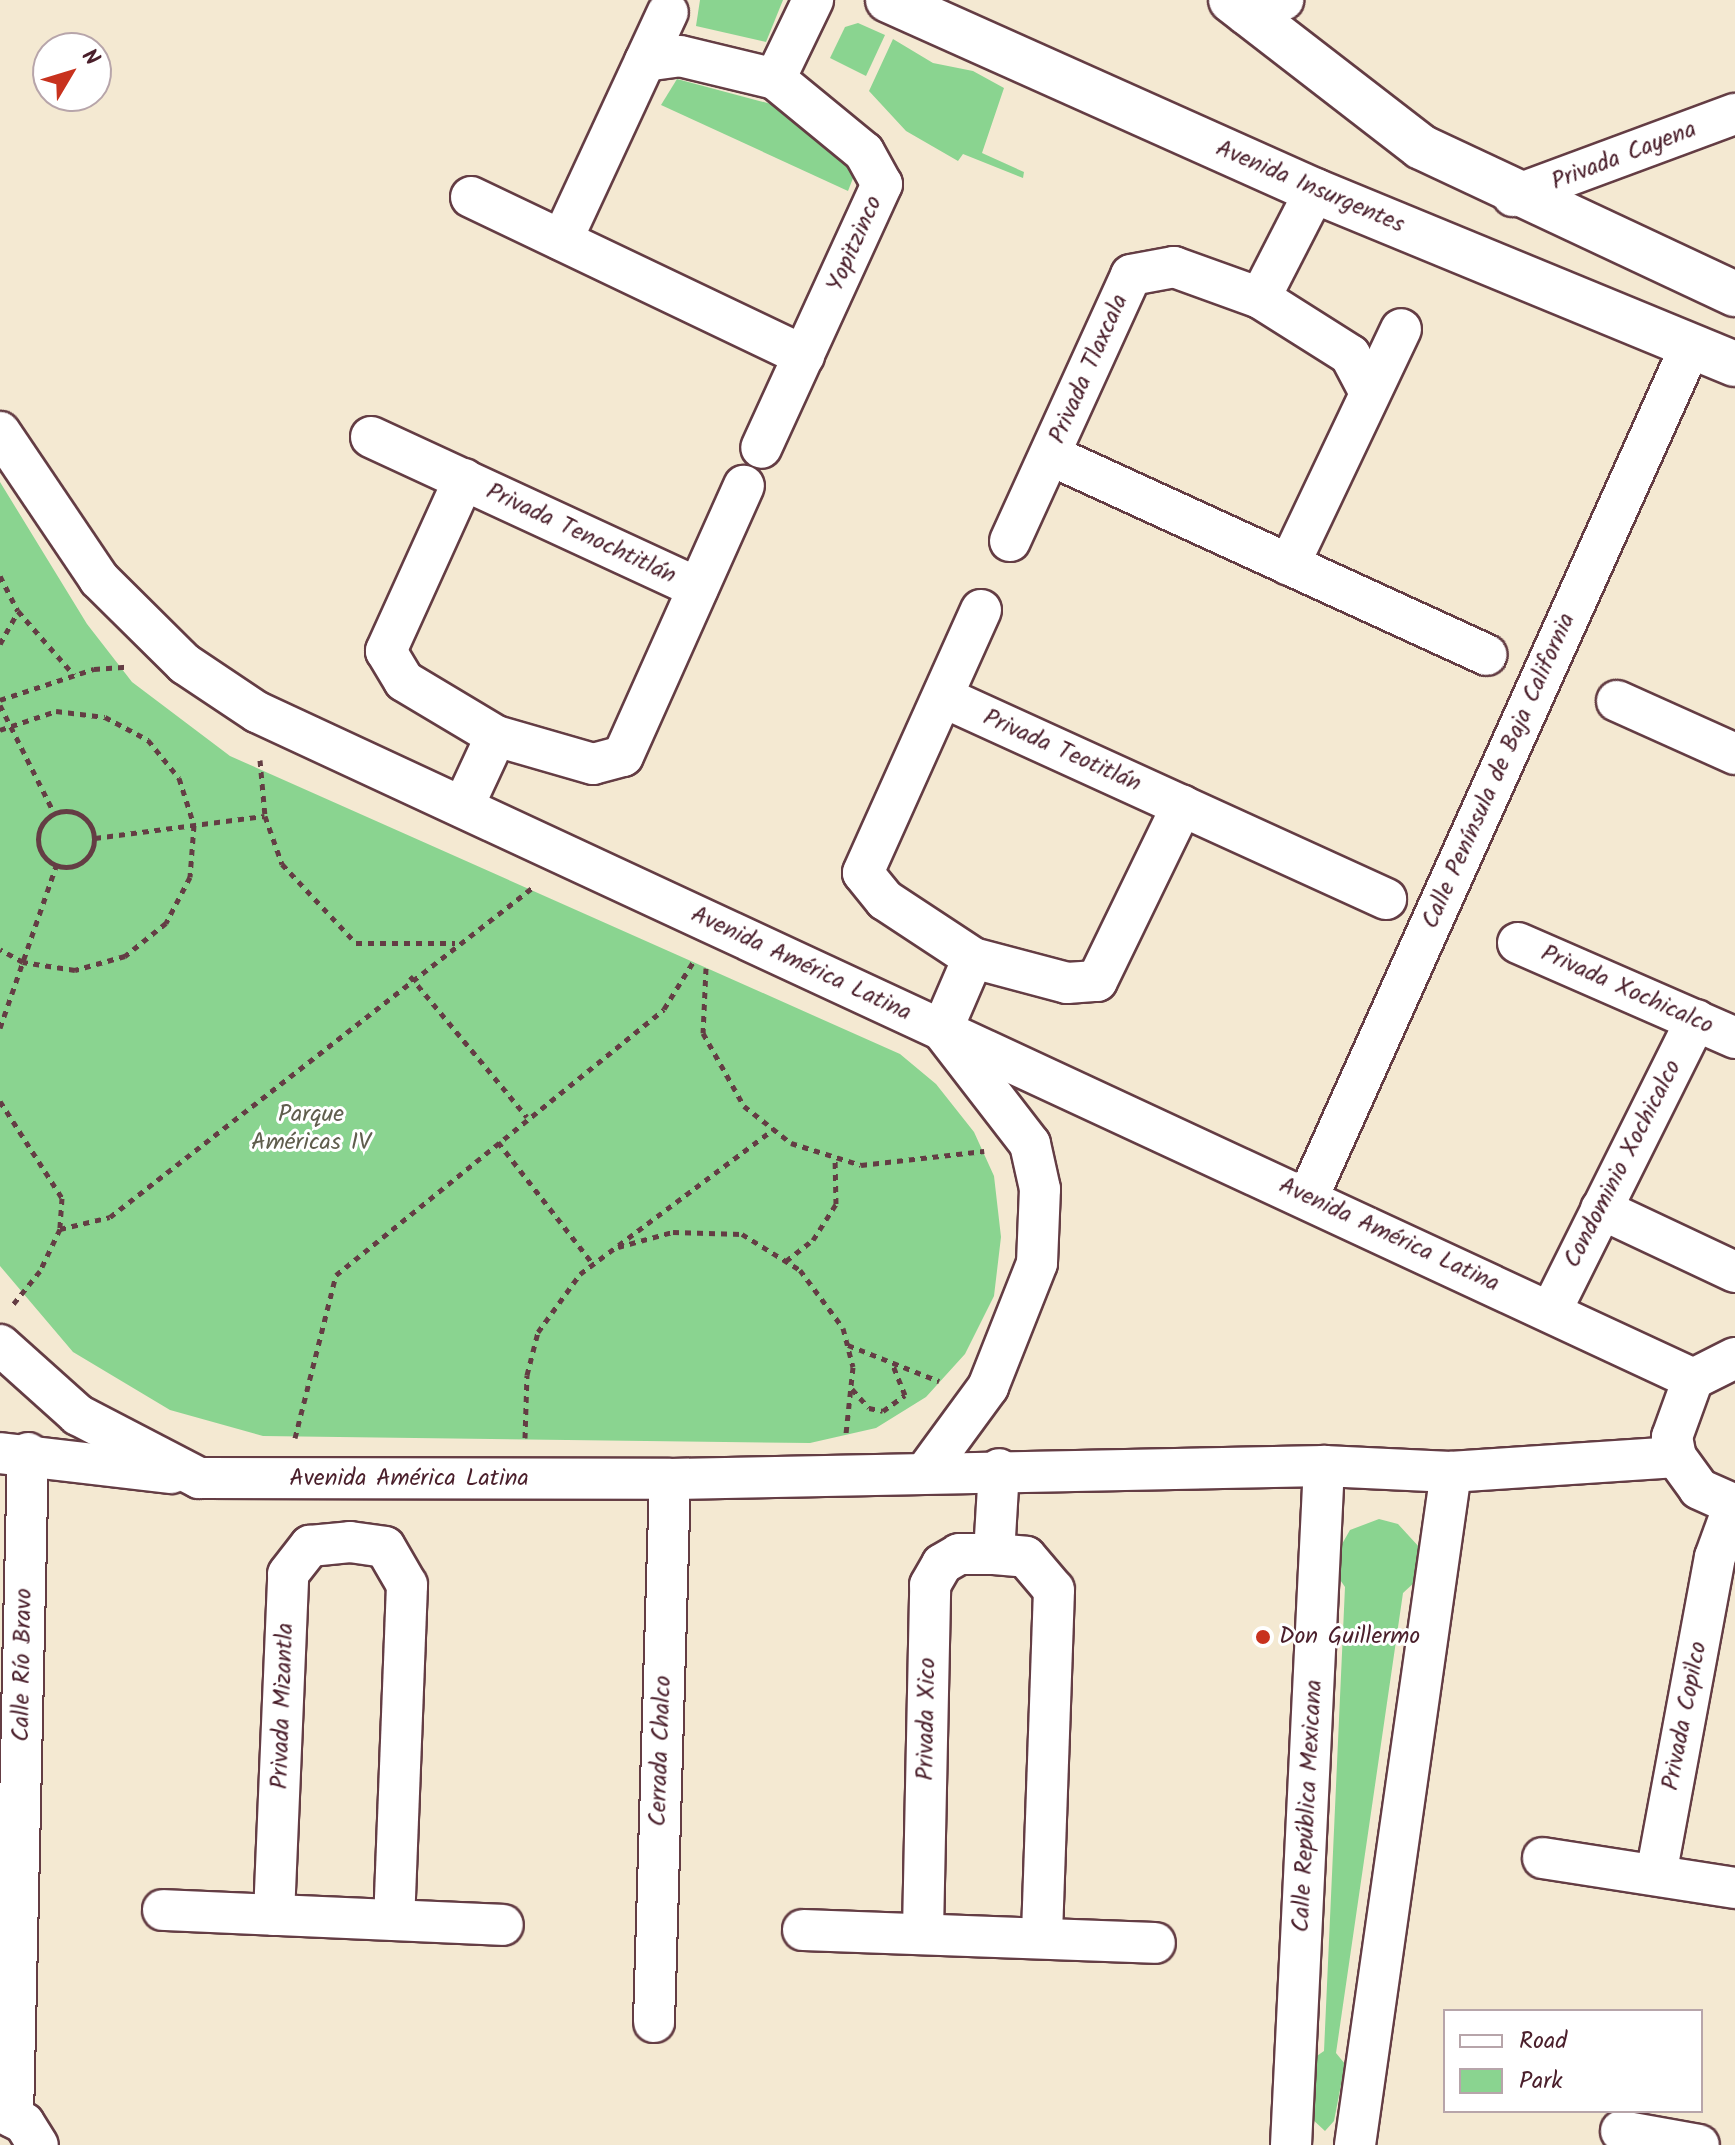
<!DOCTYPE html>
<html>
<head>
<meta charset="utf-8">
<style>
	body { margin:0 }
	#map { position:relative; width:1735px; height:2145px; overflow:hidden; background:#f4e9d2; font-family:Kalam,sans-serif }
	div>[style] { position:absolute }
	.green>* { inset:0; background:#8ad490 }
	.path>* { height:5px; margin-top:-2.5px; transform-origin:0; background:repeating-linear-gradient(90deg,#643d44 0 6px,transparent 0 12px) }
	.path>.ring { margin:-2.5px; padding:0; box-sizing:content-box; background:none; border:5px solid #643d44; border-radius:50% }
	.roads { filter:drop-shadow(2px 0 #643d44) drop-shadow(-2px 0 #643d44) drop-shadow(0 2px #643d44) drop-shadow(0 -2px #643d44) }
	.minor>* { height:40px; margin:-20px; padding:0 20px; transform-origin:20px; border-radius:20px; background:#fff }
	.secondary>* { height:44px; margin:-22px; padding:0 22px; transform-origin:22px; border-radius:22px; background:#fff }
	.dots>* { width:22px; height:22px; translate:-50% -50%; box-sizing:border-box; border:4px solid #fff; border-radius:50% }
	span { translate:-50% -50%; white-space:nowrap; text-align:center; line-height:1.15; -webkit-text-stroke:6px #fff; paint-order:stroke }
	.street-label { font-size:24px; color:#4a1f2b }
	.park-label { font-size:24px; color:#605e4e }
	.poi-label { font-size:24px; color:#4a1f2b }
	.left { translate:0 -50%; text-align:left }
	.legend { position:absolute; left:1443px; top:2009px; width:260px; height:104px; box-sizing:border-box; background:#fff; border:2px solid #b7a5aa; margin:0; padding:10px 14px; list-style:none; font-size:24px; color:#4a1f2b }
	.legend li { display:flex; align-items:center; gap:16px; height:40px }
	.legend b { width:40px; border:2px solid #b7a5aa }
	.north { position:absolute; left:32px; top:32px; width:80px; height:80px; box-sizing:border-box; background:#fff; border:2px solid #b7a5aa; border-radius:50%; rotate:52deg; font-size:22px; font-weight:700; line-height:32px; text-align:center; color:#4a1f2b }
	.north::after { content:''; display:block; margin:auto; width:28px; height:36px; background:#c8321e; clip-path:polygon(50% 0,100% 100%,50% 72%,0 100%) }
</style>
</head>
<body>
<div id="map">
	<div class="green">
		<i style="clip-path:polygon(700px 0,783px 0,766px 42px,696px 26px)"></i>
		<i style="clip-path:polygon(858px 23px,885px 35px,866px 76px,830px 58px,845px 27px)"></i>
		<i style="clip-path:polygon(893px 39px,933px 63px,973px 71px,1004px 88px,982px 153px,1024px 172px,1023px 178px,963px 154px,958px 161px,906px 131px,869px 91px)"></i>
		<i style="clip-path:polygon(677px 79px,771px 104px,852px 156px,857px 168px,848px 191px,661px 105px)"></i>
		<i style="clip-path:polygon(0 482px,87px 624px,132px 682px,230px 756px,900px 1054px,936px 1084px,974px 1132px,994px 1176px,1001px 1237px,994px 1296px,965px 1354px,926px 1397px,876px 1428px,810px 1443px,263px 1436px,170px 1410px,73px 1352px,0 1266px)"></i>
		<i style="clip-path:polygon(1379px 1519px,1398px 1524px,1420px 1548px,1417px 1580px,1403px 1593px,1336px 2053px,1345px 2064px,1334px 2121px,1325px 2131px,1311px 2118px,1311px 2060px,1324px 2051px,1345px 1587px,1330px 1565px,1350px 1530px)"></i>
	</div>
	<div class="path">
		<i style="left:0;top:576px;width:39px;rotate:63deg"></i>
		<i style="left:18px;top:611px;width:85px;rotate:48.8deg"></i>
		<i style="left:0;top:644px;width:37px;rotate:-61deg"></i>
		<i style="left:0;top:700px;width:99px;rotate:-18.3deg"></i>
		<i style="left:94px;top:669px;width:32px;rotate:-4deg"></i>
		<i style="left:0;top:705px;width:121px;rotate:63.4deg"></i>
		<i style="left:0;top:730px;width:59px;rotate:-18.7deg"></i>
		<i style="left:56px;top:711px;width:49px;rotate:7deg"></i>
		<i style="left:105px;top:717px;width:49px;rotate:28.1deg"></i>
		<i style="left:148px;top:740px;width:49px;rotate:50.8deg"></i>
		<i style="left:179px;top:778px;width:49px;rotate:72.3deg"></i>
		<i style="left:194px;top:825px;width:52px;rotate:94.4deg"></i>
		<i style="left:190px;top:877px;width:52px;rotate:117.6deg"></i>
		<i style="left:166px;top:923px;width:53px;rotate:141.2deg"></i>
		<i style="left:125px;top:956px;width:52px;rotate:164.4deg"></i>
		<i style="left:75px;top:970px;width:53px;rotate:-171.3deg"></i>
		<i style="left:23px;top:962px;width:26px;rotate:-151deg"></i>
		<i style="left:260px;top:760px;width:56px;rotate:84.9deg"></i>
		<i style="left:265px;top:816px;width:51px;rotate:70.5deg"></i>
		<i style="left:282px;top:864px;width:108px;rotate:46.9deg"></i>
		<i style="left:356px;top:943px;width:99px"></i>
		<i class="ring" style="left:38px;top:811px;width:51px;height:51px"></i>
		<i style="left:95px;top:838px;width:171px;rotate:-7.4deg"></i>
		<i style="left:706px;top:968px;width:65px;rotate:92.6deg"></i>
		<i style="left:703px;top:1033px;width:84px;rotate:60.7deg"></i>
		<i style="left:744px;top:1106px;width:60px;rotate:38.2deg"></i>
		<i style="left:791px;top:1143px;width:73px;rotate:17.4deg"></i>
		<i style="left:861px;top:1165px;width:124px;rotate:-6.5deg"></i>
		<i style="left:410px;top:976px;width:183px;rotate:50.3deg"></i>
		<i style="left:0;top:1028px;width:171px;rotate:-70.9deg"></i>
		<i style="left:0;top:1101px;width:115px;rotate:57.4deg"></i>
		<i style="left:62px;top:1198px;width:31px;rotate:94deg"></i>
		<i style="left:60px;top:1229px;width:47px;rotate:115.5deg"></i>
		<i style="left:40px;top:1271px;width:46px;rotate:128.9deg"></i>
		<i style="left:498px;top:1142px;width:155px;rotate:52.1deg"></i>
		<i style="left:60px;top:1229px;width:51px;rotate:-13.5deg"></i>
		<i style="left:110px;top:1217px;width:535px;rotate:-37.94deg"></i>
		<i style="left:618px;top:1247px;width:57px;rotate:-15.3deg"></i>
		<i style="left:673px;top:1232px;width:69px;rotate:1.7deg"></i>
		<i style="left:742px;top:1234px;width:68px;rotate:31.8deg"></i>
		<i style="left:800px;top:1270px;width:72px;rotate:53.4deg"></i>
		<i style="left:843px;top:1328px;width:40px;rotate:75.6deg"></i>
		<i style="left:853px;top:1367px;width:67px;rotate:96deg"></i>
		<i style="left:786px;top:1261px;width:34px;rotate:-38deg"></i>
		<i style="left:813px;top:1240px;width:43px;rotate:-57.4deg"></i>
		<i style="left:836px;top:1204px;width:47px;rotate:-91.2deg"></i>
		<i style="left:848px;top:1345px;width:98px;rotate:21.6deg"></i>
		<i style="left:852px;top:1389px;width:25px;rotate:48deg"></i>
		<i style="left:869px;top:1408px;width:14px;rotate:12deg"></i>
		<i style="left:883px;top:1411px;width:27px;rotate:-36deg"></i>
		<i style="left:905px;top:1395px;width:32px;rotate:-112deg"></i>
		<i style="left:295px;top:1438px;width:168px;rotate:-75.9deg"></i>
		<i style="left:336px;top:1275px;width:422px;rotate:-39deg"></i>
		<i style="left:664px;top:1009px;width:59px;rotate:-58.2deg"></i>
		<i style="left:525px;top:1438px;width:63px;rotate:-88.2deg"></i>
		<i style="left:527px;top:1375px;width:44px;rotate:-75.7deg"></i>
		<i style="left:538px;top:1332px;width:72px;rotate:-54.1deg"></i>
		<i style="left:580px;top:1274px;width:242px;rotate:-36.8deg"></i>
	</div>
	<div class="roads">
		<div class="minor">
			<i style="left:1246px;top:14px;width:40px;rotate:-21deg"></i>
			<i style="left:645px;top:61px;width:35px;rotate:-8deg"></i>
			<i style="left:680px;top:56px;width:98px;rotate:13.6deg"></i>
			<i style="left:775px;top:79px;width:115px;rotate:39.4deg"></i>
			<i style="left:864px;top:152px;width:37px;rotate:61deg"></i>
			<i style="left:882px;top:184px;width:290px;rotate:114.6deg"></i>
			<i style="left:775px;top:79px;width:88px;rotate:-64.3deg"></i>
			<i style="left:1513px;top:196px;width:237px;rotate:-20.3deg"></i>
			<i style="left:471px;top:197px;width:369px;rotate:25.5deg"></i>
			<i style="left:562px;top:240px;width:251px;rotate:-65.1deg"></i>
			<i style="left:1260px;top:298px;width:120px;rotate:-62.8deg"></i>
			<i style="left:0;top:432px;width:177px;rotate:56deg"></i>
			<i style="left:99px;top:579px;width:121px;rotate:44.7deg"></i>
			<i style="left:185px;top:664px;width:87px;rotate:33.7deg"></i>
			<i style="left:257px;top:712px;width:1583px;rotate:24.91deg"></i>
			<i style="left:371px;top:437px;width:360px;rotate:24.8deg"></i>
			<i style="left:1050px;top:455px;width:480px;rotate:24.6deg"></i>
			<i style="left:464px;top:479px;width:189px;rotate:114.4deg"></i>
			<i style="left:386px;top:651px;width:35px;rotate:59deg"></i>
			<i style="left:404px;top:681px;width:107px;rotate:30.9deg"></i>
			<i style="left:496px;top:736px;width:101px;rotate:16.1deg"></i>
			<i style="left:593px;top:764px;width:31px;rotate:-15deg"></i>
			<i style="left:623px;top:756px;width:296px;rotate:-65.9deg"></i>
			<i style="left:1010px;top:541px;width:292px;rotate:-65.5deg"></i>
			<i style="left:1131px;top:275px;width:44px;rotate:-10.5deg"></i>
			<i style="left:1174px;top:267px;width:91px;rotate:19.8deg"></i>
			<i style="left:1260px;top:298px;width:107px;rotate:32.3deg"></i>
			<i style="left:1350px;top:355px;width:41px;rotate:62.2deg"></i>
			<i style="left:1289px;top:565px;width:261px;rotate:-64.6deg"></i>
			<i style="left:981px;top:610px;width:288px;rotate:114.2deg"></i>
			<i style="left:863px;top:873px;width:35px;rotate:51deg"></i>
			<i style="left:885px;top:900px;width:105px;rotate:33.4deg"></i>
			<i style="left:973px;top:958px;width:97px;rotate:14.9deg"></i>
			<i style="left:1067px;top:983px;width:30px;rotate:-4deg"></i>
			<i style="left:1097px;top:981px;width:195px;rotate:-64.1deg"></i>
			<i style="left:943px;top:697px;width:487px;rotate:24.5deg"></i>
			<i style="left:1617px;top:701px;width:129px;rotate:24.2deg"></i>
			<i style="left:463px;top:807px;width:78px;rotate:-65.1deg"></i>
			<i style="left:1518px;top:943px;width:237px;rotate:23.6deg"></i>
			<i style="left:1308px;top:1197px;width:934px;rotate:-65.79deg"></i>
			<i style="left:1601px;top:1209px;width:148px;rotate:25.2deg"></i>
			<i style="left:1552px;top:1309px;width:323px;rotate:-63.5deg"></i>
			<i style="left:0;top:1345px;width:105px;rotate:41.9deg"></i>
			<i style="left:78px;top:1415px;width:136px;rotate:27.5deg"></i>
			<i style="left:199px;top:1478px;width:471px;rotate:0.1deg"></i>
			<i style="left:670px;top:1479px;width:654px;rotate:-1.14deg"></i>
			<i style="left:1324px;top:1466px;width:127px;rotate:2.7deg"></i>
			<i style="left:1451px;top:1472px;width:225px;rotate:-3.8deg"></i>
			<i style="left:1735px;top:1358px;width:47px;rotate:153.4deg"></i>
			<i style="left:1693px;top:1379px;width:62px;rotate:109.9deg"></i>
			<i style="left:1672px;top:1437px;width:20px;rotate:79deg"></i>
			<i style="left:1676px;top:1457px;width:39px;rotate:54deg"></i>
			<i style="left:1699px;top:1489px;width:39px;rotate:24deg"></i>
			<i style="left:0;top:1453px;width:172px;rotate:6.7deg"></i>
			<i style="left:928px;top:1469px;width:102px;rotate:-53.8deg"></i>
			<i style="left:988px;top:1387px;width:133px;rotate:-68.4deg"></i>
			<i style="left:1037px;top:1263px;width:74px;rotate:-87.7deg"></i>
			<i style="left:1040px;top:1189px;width:46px;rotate:-102.5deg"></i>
			<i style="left:1030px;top:1144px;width:144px;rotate:-127.7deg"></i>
			<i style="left:942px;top:1030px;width:78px;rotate:-66.7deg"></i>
			<i style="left:994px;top:1554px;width:85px;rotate:-86.6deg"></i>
			<i style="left:1543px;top:1858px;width:194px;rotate:8.9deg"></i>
			<i style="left:1656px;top:1875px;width:323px;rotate:-79.5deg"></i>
			<i style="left:1715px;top:1557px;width:55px;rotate:-69.9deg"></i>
			<i style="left:163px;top:1910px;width:340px;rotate:2.5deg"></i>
			<i style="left:274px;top:1915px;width:341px;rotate:-87.6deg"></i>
			<i style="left:288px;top:1574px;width:36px;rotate:-52deg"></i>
			<i style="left:310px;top:1546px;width:40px;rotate:-5.7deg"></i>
			<i style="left:350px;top:1542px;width:35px;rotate:8deg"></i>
			<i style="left:385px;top:1547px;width:44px;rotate:59.9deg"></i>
			<i style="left:407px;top:1585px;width:335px;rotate:92.2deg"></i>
			<i style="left:803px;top:1930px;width:352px;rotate:2.1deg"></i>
			<i style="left:923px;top:1931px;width:346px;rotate:-88.8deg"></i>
			<i style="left:930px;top:1585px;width:24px;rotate:-60deg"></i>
			<i style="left:942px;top:1564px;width:20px;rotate:-30deg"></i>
			<i style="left:959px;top:1554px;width:35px"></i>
			<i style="left:994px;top:1554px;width:32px;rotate:5deg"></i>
			<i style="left:1026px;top:1557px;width:43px;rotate:49.7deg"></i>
			<i style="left:1054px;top:1590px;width:345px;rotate:92deg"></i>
			<i style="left:654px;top:2022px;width:543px;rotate:-88.31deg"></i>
			<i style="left:0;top:2111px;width:27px;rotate:27deg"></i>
			<i style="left:24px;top:2123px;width:26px;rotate:58deg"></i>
			<i style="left:13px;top:2117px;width:664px;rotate:-88.71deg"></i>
			<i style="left:1621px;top:2131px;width:79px;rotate:10.2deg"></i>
			<i style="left:1291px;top:2145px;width:680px;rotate:-87.22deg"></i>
			<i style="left:1355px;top:2145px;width:680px;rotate:-81.88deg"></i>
		</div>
		<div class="secondary">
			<i style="left:888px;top:0;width:468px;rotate:24.1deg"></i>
			<i style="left:1315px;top:191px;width:454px;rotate:22.4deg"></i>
			<i style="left:1231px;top:0;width:240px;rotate:37.7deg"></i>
			<i style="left:1421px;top:147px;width:347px;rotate:25.1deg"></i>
		</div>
	</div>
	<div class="dots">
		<i style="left:1263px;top:1637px;background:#c8321e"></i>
	</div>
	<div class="street-label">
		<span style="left:1624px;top:156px;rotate:-21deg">Privada Cayena</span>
		<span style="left:1310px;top:187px;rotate:23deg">Avenida Insurgentes</span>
		<span style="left:855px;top:244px;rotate:-66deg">Yopitzinco</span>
		<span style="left:1089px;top:369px;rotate:-66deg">Privada Tlaxcala</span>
		<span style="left:581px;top:534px;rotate:25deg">Privada Tenochtitlán</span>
		<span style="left:1062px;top:751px;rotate:24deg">Privada Teotitlán</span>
		<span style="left:1499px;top:771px;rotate:-66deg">Calle Península de Baja California</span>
		<span style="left:801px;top:964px;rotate:25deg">Avenida América Latina</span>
		<span style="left:1627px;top:990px;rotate:24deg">Privada Xochicalco</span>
		<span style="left:1623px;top:1164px;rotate:-63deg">Condominio Xochicalco</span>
		<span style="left:1389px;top:1235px;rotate:25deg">Avenida América Latina</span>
		<span style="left:409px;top:1479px">Avenida América Latina</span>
		<span style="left:23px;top:1665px;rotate:-89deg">Calle Río Bravo</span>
		<span style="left:283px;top:1706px;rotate:-88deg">Privada Mizantla</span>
		<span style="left:1685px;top:1716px;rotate:-79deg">Privada Copilco</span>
		<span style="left:927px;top:1719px;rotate:-89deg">Privada Xico</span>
		<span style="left:661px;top:1751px;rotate:-88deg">Cerrada Chalco</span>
		<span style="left:1308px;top:1806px;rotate:-87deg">Calle República Mexicana</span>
	</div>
	<div class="park-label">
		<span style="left:311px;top:1129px">Parque<br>Américas IV</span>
	</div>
	<div class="poi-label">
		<span class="left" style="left:1279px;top:1637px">Don Guillermo</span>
	</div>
	<ul class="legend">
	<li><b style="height:10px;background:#fff"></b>Road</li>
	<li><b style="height:22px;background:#8ad490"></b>Park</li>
	</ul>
	<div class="north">N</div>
</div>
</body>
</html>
